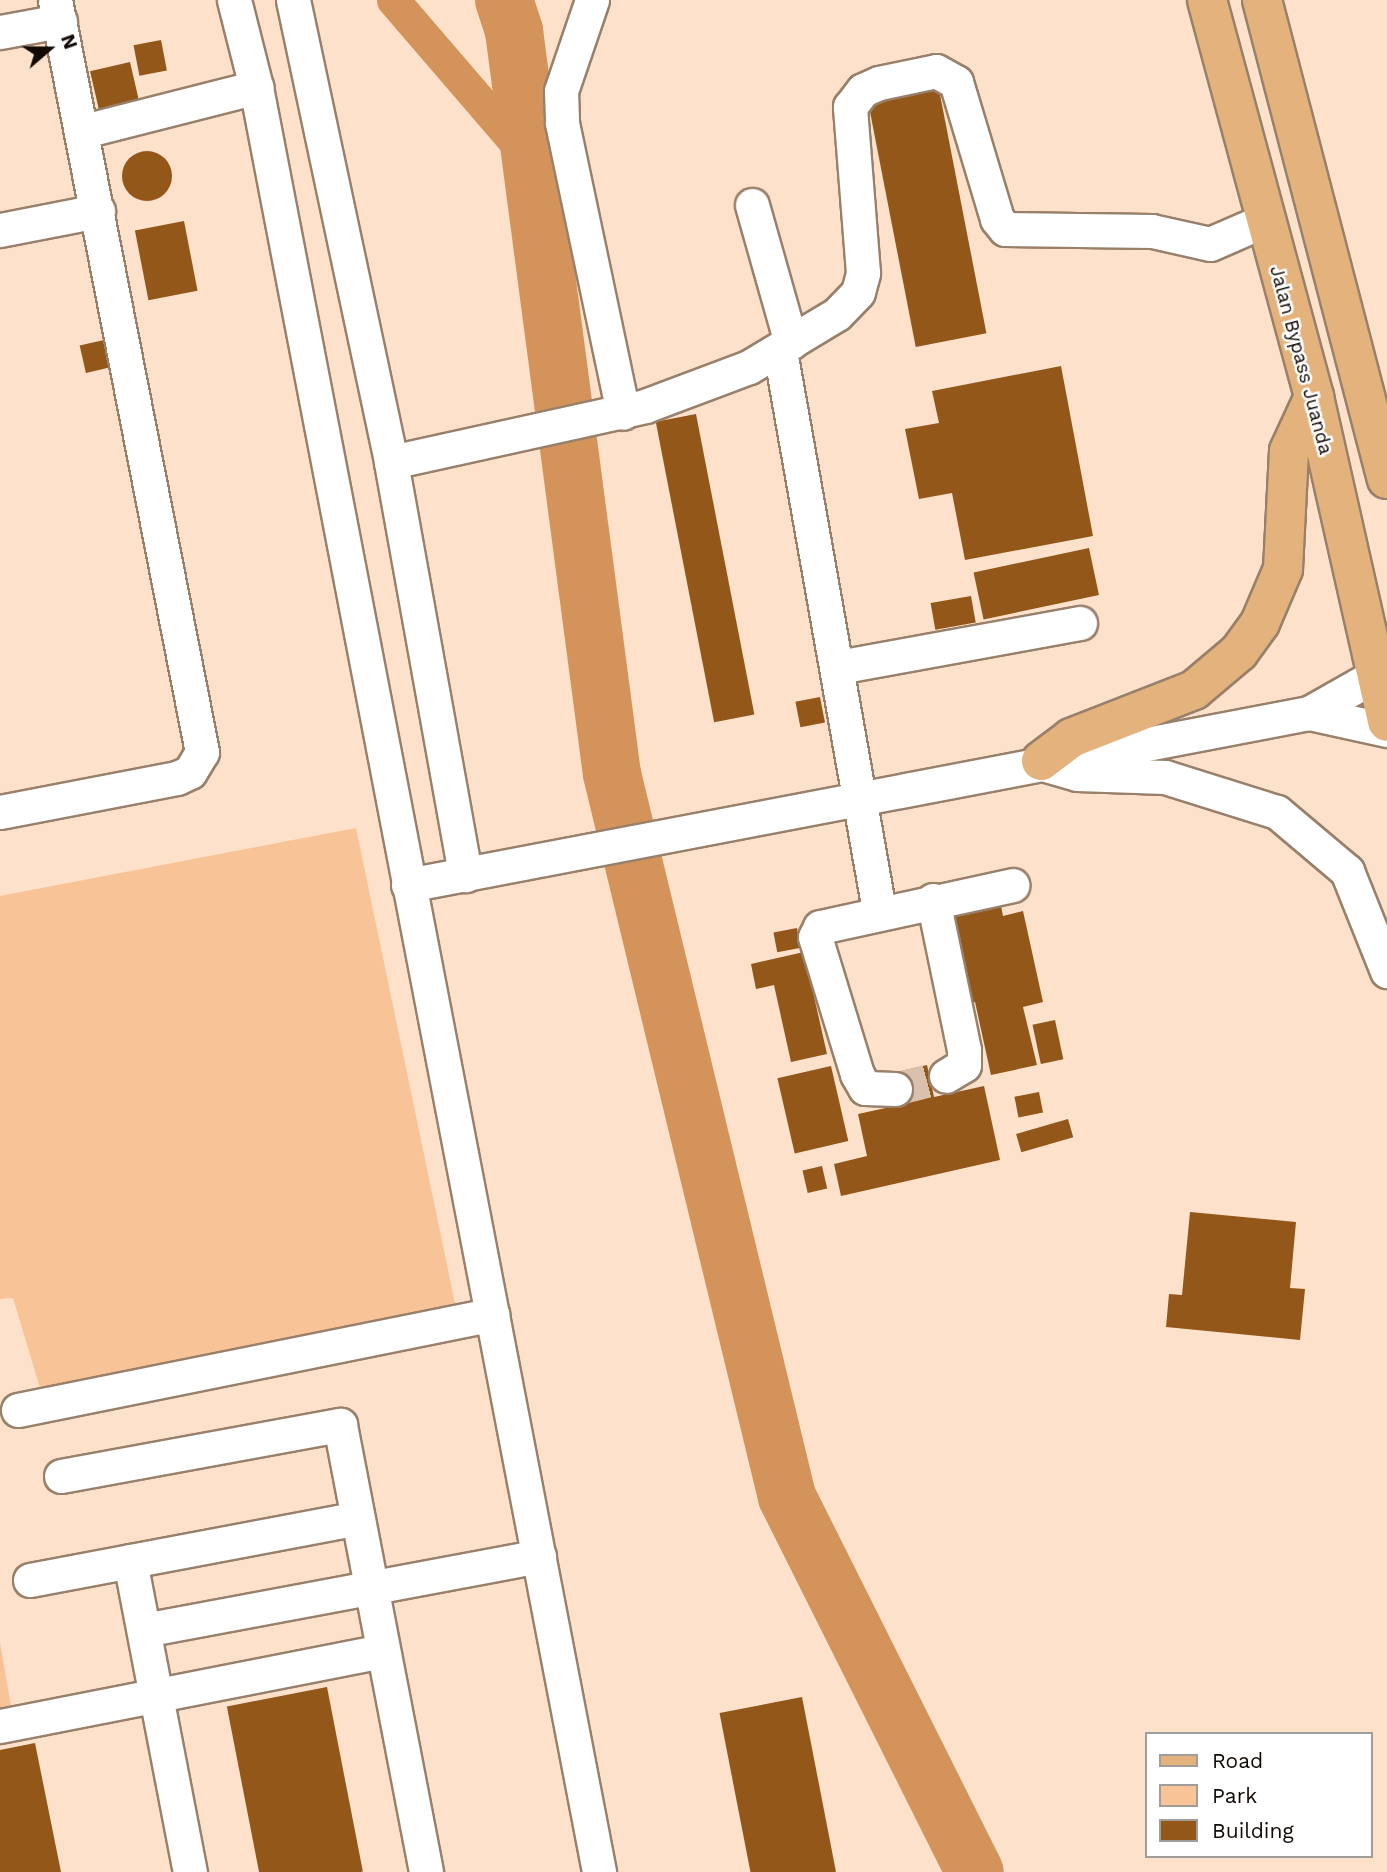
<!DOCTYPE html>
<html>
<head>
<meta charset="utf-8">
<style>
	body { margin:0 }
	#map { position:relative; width:1387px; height:1872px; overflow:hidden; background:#fde1cb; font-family:"Work Sans",sans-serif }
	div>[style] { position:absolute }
	.green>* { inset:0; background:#f8c497 }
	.canal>* { height:33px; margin:-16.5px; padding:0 16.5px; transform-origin:16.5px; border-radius:16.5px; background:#d3935a }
	.river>* { height:58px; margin:-29px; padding:0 29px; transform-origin:29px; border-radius:29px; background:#d3935a }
	.building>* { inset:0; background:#925719; transform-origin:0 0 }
	.round { border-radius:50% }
	.minor-tunnel>* { height:33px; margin-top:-16.5px; transform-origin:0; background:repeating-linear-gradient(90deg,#dac1ad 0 33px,transparent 0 50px) }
	.roads { filter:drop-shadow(2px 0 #98806b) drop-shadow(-2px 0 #98806b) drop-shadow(0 2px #98806b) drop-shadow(0 -2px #98806b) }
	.minor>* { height:33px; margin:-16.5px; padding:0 16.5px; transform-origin:16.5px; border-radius:16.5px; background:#fff }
	.major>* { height:38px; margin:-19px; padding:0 19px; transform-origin:19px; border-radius:19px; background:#e4b27c }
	span { translate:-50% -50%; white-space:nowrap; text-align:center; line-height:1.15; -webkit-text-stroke:5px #fff; paint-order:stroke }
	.street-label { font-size:19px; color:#120904 }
	.legend { position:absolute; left:1145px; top:1732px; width:228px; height:126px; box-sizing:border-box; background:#fff; border:2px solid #a09d9b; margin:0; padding:9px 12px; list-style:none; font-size:21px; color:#120904 }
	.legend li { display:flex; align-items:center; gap:14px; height:35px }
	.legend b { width:35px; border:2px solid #a09d9b }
	.north { position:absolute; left:14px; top:14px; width:70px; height:70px; -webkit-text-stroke:5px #fff; paint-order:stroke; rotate:70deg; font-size:19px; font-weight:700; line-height:28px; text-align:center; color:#120904 }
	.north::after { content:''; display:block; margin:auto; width:24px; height:32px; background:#120904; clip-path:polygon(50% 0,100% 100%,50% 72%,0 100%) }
</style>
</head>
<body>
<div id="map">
	<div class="green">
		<i style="clip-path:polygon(356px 828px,456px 1308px,40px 1388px,13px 1298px,0 1299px,0 896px)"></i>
		<i style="clip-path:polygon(0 1643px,11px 1706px,0 1708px)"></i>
	</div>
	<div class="canal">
		<i style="left:393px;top:0;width:210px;rotate:49.3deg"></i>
	</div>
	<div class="river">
		<i style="left:504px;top:0;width:33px;rotate:72deg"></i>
		<i style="left:514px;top:31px;width:749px;rotate:82.49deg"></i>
		<i style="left:612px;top:774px;width:744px;rotate:76.39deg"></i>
		<i style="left:787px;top:1497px;width:419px;rotate:63.4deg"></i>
	</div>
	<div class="building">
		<i style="left:161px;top:40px;width:31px;height:28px;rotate:79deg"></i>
		<i style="left:130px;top:62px;width:44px;height:41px;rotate:77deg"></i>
		<i style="left:937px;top:79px;width:259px;height:72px;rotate:79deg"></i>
		<i class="round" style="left:122px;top:151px;width:50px;height:50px"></i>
		<i style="left:184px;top:221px;width:71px;height:50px;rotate:79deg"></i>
		<i style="left:104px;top:340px;width:28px;height:25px;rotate:77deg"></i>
		<i style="clip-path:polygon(1061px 366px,1093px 536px,965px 560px,952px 493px,919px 499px,905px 429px,939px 423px,932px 391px)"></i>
		<i style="left:696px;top:414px;width:306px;height:41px;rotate:79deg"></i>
		<i style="left:1089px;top:548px;width:48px;height:118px;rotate:78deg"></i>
		<i style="left:971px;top:596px;width:27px;height:41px;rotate:80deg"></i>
		<i style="left:820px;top:697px;width:26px;height:25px;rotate:79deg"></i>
		<i style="clip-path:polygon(1001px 906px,1003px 916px,1023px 911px,1043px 1002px,1023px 1007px,1037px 1065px,991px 1075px,975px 1002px,964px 1005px,958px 978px,968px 976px,955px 916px)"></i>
		<i style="left:797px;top:928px;width:20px;height:24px;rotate:79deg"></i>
		<i style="clip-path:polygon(804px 952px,827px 1054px,791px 1062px,774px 985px,756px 989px,751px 964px)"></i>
		<i style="left:1055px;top:1020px;width:40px;height:23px;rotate:78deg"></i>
		<i style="clip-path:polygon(927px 1065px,934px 1097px,984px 1086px,1000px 1160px,841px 1196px,834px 1164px,867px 1156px,858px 1114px,904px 1104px,897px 1072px)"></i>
		<i style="left:831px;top:1066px;width:77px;height:55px;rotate:77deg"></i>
		<i style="left:1039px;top:1092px;width:21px;height:25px;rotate:79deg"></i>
		<i style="left:1068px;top:1119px;width:19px;height:54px;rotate:74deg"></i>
		<i style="left:822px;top:1166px;width:23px;height:20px;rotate:77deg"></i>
		<i style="clip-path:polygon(1190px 1212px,1296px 1222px,1290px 1288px,1305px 1289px,1300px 1340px,1166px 1327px,1169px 1294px,1182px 1295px)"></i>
		<i style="left:327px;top:1687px;width:188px;height:102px;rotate:79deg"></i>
		<i style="left:802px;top:1697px;width:178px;height:84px;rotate:79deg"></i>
		<i style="clip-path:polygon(35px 1743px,61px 1872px,0 1872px,0 1750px)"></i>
	</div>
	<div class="minor-tunnel">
		<i style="left:895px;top:1089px;width:53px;rotate:-14.3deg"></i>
	</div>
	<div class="roads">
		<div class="minor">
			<i style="left:234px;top:0;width:90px;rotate:75.8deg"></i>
			<i style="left:256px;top:87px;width:1818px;rotate:79.12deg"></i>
			<i style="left:293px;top:0;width:472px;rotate:78deg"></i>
			<i style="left:391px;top:462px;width:420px;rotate:79.8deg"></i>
			<i style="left:592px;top:0;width:96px;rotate:108.8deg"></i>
			<i style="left:561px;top:91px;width:32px;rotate:88deg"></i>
			<i style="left:562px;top:123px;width:296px;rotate:78.1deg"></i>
			<i style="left:0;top:32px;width:61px;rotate:-10.4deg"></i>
			<i style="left:84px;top:131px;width:178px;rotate:-14.3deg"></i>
			<i style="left:752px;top:205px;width:143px;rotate:74.2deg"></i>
			<i style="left:0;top:230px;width:100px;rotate:-11deg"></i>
			<i style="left:780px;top:351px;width:568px;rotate:79.96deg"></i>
			<i style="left:391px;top:462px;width:260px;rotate:-12.4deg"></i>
			<i style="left:645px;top:406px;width:111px;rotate:-20.6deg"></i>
			<i style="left:749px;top:367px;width:103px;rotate:-31.1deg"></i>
			<i style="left:837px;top:314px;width:30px;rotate:-46deg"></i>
			<i style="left:858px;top:292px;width:20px;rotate:-75deg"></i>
			<i style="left:863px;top:273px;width:167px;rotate:-94.5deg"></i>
			<i style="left:850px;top:107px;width:21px;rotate:-53deg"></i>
			<i style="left:863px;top:90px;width:17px;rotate:-24deg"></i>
			<i style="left:879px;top:83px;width:58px;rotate:-11.9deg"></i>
			<i style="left:936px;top:71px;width:23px;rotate:29deg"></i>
			<i style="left:956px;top:82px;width:143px;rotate:73.3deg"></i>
			<i style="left:997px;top:219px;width:13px;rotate:51deg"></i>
			<i style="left:1005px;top:229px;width:147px;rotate:0.8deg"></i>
			<i style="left:1152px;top:231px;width:59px;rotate:12.6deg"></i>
			<i style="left:1210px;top:244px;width:58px;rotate:-23.5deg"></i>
			<i style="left:838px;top:667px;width:246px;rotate:-10.3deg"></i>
			<i style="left:1309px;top:713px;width:80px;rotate:12.3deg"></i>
			<i style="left:1049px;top:766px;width:29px;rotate:16deg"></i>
			<i style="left:1077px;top:774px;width:88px;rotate:2deg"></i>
			<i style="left:1165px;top:777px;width:117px;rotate:17.4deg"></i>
			<i style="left:1277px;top:812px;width:92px;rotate:40.1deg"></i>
			<i style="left:1347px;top:871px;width:108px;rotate:68.2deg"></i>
			<i style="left:0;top:812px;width:180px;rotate:-10.9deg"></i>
			<i style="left:177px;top:778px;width:14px;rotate:-25deg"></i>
			<i style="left:190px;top:772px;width:23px;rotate:-59deg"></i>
			<i style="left:202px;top:752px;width:766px;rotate:-101.06deg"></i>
			<i style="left:408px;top:885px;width:917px;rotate:-10.81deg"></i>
			<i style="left:1309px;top:713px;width:79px;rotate:-29.5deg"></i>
			<i style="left:933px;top:900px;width:153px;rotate:78.3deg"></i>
			<i style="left:964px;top:1050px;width:15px;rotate:90deg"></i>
			<i style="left:964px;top:1065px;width:21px;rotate:149deg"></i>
			<i style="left:895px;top:1089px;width:30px;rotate:-178deg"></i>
			<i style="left:865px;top:1088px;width:16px;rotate:-120deg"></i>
			<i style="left:857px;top:1074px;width:143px;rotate:-107deg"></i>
			<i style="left:815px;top:937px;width:11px;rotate:-63deg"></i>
			<i style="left:820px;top:927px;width:197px;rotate:-12.3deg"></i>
			<i style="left:18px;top:1410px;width:484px;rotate:-11.4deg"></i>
			<i style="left:61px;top:1476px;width:284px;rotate:-10.4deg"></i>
			<i style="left:340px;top:1425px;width:455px;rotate:79.1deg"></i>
			<i style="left:130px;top:1561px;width:317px;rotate:79.1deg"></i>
			<i style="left:30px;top:1580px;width:333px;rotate:-10.7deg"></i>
			<i style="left:144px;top:1630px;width:402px;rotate:-10.6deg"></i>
			<i style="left:0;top:1726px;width:390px;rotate:-11.1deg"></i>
		</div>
		<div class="major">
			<i style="left:1207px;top:0;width:411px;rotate:74.9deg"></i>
			<i style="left:1314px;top:397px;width:333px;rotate:77.3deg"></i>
			<i style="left:1262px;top:0;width:495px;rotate:75.4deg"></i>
			<i style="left:1041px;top:761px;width:38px;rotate:-37deg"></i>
			<i style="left:1071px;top:738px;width:132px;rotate:-21.3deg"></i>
			<i style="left:1194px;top:690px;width:59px;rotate:-40.2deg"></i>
			<i style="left:1239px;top:652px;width:36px;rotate:-54deg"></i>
			<i style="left:1260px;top:623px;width:59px;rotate:-66.9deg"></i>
			<i style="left:1283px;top:569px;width:118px;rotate:-87.1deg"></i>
			<i style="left:1289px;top:451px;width:60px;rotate:-65.2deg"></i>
		</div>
	</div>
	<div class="street-label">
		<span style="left:1301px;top:360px;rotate:75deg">Jalan Bypass Juanda</span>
	</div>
	<ul class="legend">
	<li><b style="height:9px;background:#e4b27c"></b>Road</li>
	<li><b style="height:19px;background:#f8c497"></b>Park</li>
	<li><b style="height:19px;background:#925719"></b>Building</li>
	</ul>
	<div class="north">N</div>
</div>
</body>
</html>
